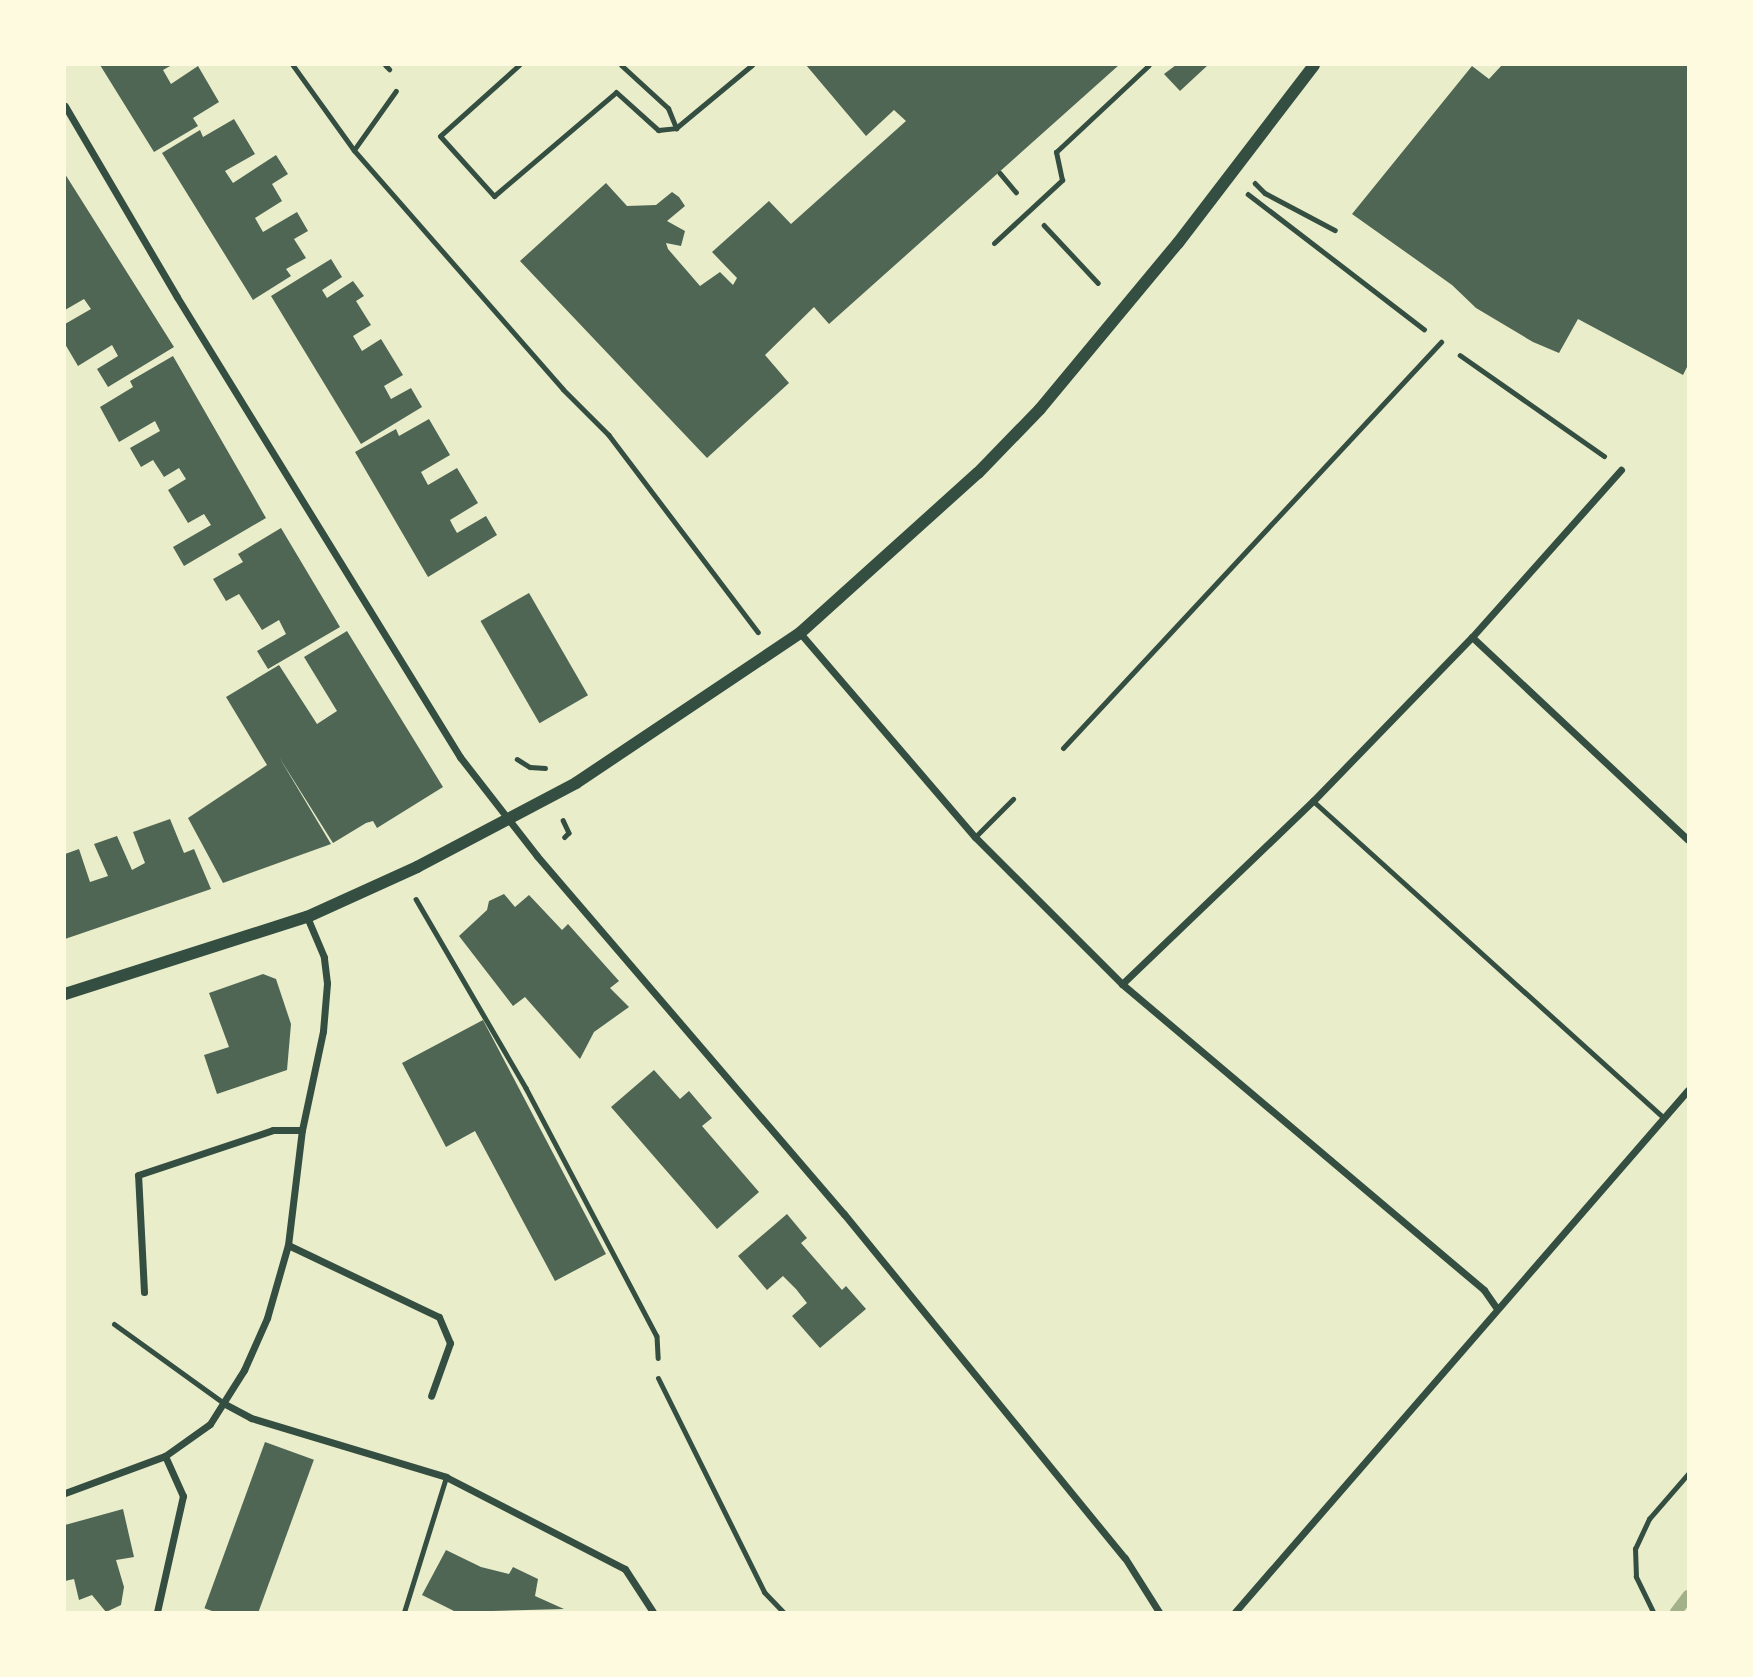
<!DOCTYPE html>
<html>
<head>
<meta charset="utf-8">
<style>
	body { margin:0 }
	#map { position:relative; width:1753px; height:1677px; overflow:hidden; background:#e9edc9; font-family:"PT Serif",serif }
	div>[style] { position:absolute }
	.stream>* { height:12px; margin:-6px; padding:0 6px; transform-origin:6px; border-radius:6px; background:#a3b18a }
	.building>* { inset:0; background:#4f6655; transform-origin:0 0 }
	.path>* { height:4.5px; margin:-2.25px; padding:0 2.25px; transform-origin:2.25px; border-radius:2.25px; background:#344e41 }
	.service>* { height:5px; margin:-2.5px; padding:0 2.5px; transform-origin:2.5px; border-radius:2.5px; background:#344e41 }
	.minor>* { height:7px; margin:-3.5px; padding:0 3.5px; transform-origin:3.5px; border-radius:3.5px; background:#344e41 }
	.tertiary>* { height:12px; margin:-6px; padding:0 6px; transform-origin:6px; border-radius:6px; background:#344e41 }
	span { translate:-50% -50%; white-space:nowrap; text-align:center; line-height:1.15; -webkit-text-stroke:5px #fefae0; paint-order:stroke }
	.frame { position:absolute; inset:0; border:66px solid #fefae0; pointer-events:none }
</style>
</head>
<body>
<div id="map">
	<div class="stream">
		<i style="left:1676px;top:1612px;width:20px;rotate:-53deg"></i>
	</div>
	<div class="building">
		<i style="clip-path:polygon(100px 65px,172px 65px,163px 70px,171px 84px,198px 66px,219px 102px,193px 118px,198px 126px,154px 152px)"></i>
		<i style="clip-path:polygon(806px 65px,1119px 65px,829px 324px,814px 307px,765px 355px,789px 383px,707px 458px,520px 261px,606px 183px,627px 206px,656px 205px,672px 192px,679px 197px,685px 206px,667px 221px,685px 231px,681px 246px,666px 243px,668px 249px,700px 286px,720px 272px,733px 285px,737px 278px,712px 252px,769px 201px,791px 224px,906px 121px,894px 110px,866px 136px)"></i>
		<i style="clip-path:polygon(1176px 65px,1208px 65px,1180px 91px,1164px 74px)"></i>
		<i style="clip-path:polygon(1502px 65px,1688px 65px,1688px 365px,1683px 375px,1578px 319px,1559px 353px,1533px 342px,1476px 308px,1452px 285px,1352px 214px,1472px 66px,1489px 79px)"></i>
		<i style="clip-path:polygon(234px 119px,255px 154px,225px 171px,233px 183px,276px 155px,288px 174px,272px 184px,282px 201px,255px 218px,263px 232px,297px 212px,308px 231px,294px 239px,306px 258px,286px 269px,291px 276px,253px 300px,162px 153px,200px 130px,203px 137px)"></i>
		<i style="clip-path:polygon(65px 174px,174px 347px,108px 387px,97px 369px,118px 356px,112px 345px,78px 366px,65px 344px,65px 324px,91px 309px,84px 299px,65px 310px)"></i>
		<i style="clip-path:polygon(331px 259px,342px 277px,322px 290px,327px 298px,353px 281px,364px 296px,356px 301px,371px 325px,353px 336px,362px 351px,381px 339px,403px 375px,384px 386px,391px 399px,411px 388px,422px 407px,361px 444px,271px 296px)"></i>
		<i style="clip-path:polygon(173px 356px,266px 518px,184px 566px,173px 547px,211px 525px,204px 514px,188px 523px,168px 490px,186px 479px,179px 468px,164px 477px,153px 460px,141px 467px,130px 448px,160px 431px,155px 421px,119px 442px,100px 407px,133px 387px,130px 381px)"></i>
		<i style="clip-path:polygon(429px 419px,450px 455px,421px 472px,428px 485px,457px 468px,478px 503px,450px 520px,453px 526px,457px 533px,486px 516px,497px 535px,428px 577px,355px 452px,396px 429px,399px 436px)"></i>
		<i style="clip-path:polygon(281px 528px,340px 627px,268px 669px,257px 651px,286px 634px,279px 620px,262px 630px,239px 594px,226px 601px,213px 579px,243px 562px,238px 554px)"></i>
		<i style="left:529px;top:593px;width:118px;height:56px;rotate:60deg"></i>
		<i style="clip-path:polygon(347px 631px,443px 787px,377px 828px,373px 821px,366px 823px,333px 843px,279px 757px,331px 844px,223px 883px,188px 818px,267px 765px,226px 697px,279px 665px,317px 724px,337px 711px,304px 657px)"></i>
		<i style="clip-path:polygon(170px 819px,184px 853px,194px 849px,211px 889px,65px 939px,65px 854px,79px 849px,90px 882px,108px 876px,94px 844px,117px 836px,132px 870px,145px 863px,133px 832px)"></i>
		<i style="clip-path:polygon(504px 894px,515px 907px,529px 895px,562px 930px,568px 924px,619px 981px,610px 988px,629px 1007px,594px 1032px,580px 1059px,525px 997px,513px 1006px,459px 936px,487px 910px,489px 901px)"></i>
		<i style="clip-path:polygon(263px 974px,276px 979px,291px 1024px,287px 1070px,217px 1094px,204px 1055px,229px 1047px,209px 993px)"></i>
		<i style="clip-path:polygon(483px 1020px,606px 1254px,555px 1281px,475px 1131px,446px 1147px,402px 1063px)"></i>
		<i style="clip-path:polygon(654px 1070px,680px 1099px,689px 1091px,712px 1118px,702px 1126px,759px 1192px,717px 1229px,611px 1107px)"></i>
		<i style="clip-path:polygon(787px 1214px,807px 1238px,801px 1243px,842px 1290px,846px 1286px,866px 1309px,820px 1348px,792px 1316px,807px 1303px,796px 1289px,783px 1276px,767px 1290px,738px 1256px)"></i>
		<i style="left:265px;top:1442px;width:52px;height:177px;rotate:20deg"></i>
		<i style="clip-path:polygon(123px 1509px,134px 1557px,116px 1560px,124px 1587px,121px 1605px,106px 1612px,92px 1595px,79px 1600px,74px 1579px,65px 1581px,65px 1525px)"></i>
		<i style="clip-path:polygon(446px 1550px,481px 1567px,509px 1574px,513px 1567px,538px 1579px,535px 1596px,564px 1609px,456px 1612px,422px 1595px)"></i>
	</div>
	<div class="path">
		<i style="left:293px;top:65px;width:105px;rotate:54.3deg"></i>
		<i style="left:354px;top:150px;width:317px;rotate:48.8deg"></i>
		<i style="left:563px;top:389px;width:65px;rotate:45deg"></i>
		<i style="left:609px;top:435px;width:247px;rotate:52.9deg"></i>
		<i style="left:354px;top:150px;width:72px;rotate:-54.6deg"></i>
		<i style="left:1000px;top:173px;width:25px;rotate:50deg"></i>
		<i style="left:1255px;top:183px;width:14px;rotate:45deg"></i>
		<i style="left:1265px;top:193px;width:79px;rotate:27.9deg"></i>
		<i style="left:1248px;top:194px;width:222px;rotate:37.5deg"></i>
		<i style="left:1044px;top:225px;width:79px;rotate:47deg"></i>
		<i style="left:1460px;top:355px;width:176px;rotate:35deg"></i>
		<i style="left:517px;top:759px;width:15px;rotate:32deg"></i>
		<i style="left:530px;top:767px;width:15px;rotate:4deg"></i>
		<i style="left:563px;top:820px;width:14px;rotate:65deg"></i>
		<i style="left:569px;top:833px;width:6px;rotate:135deg"></i>
		<i style="left:416px;top:899px;width:219px;rotate:59.8deg"></i>
		<i style="left:526px;top:1088px;width:280px;rotate:62.2deg"></i>
		<i style="left:657px;top:1336px;width:22px;rotate:87deg"></i>
		<i style="left:1653px;top:1612px;width:39px;rotate:-116deg"></i>
		<i style="left:1636px;top:1577px;width:28px;rotate:-92deg"></i>
		<i style="left:1635px;top:1549px;width:33px;rotate:-65deg"></i>
		<i style="left:1649px;top:1519px;width:60px;rotate:-49.1deg"></i>
	</div>
	<div class="service">
		<i style="left:385px;top:65px;width:6px;rotate:45deg"></i>
		<i style="left:519px;top:65px;width:106px;rotate:138.1deg"></i>
		<i style="left:440px;top:136px;width:81px;rotate:48deg"></i>
		<i style="left:494px;top:196px;width:160px;rotate:-40.4deg"></i>
		<i style="left:616px;top:92px;width:57px;rotate:42.1deg"></i>
		<i style="left:658px;top:130px;width:18px;rotate:-6deg"></i>
		<i style="left:676px;top:128px;width:99px;rotate:-39.7deg"></i>
		<i style="left:621px;top:65px;width:64px;rotate:42.5deg"></i>
		<i style="left:668px;top:108px;width:22px;rotate:68deg"></i>
		<i style="left:994px;top:243px;width:93px;rotate:-42.8deg"></i>
		<i style="left:1062px;top:180px;width:29px;rotate:-102deg"></i>
		<i style="left:1056px;top:152px;width:127px;rotate:-43.1deg"></i>
		<i style="left:1063px;top:748px;width:555px;rotate:-47.05deg"></i>
		<i style="left:1313px;top:801px;width:472px;rotate:42.1deg"></i>
		<i style="left:975px;top:837px;width:54px;rotate:-45deg"></i>
		<i style="left:114px;top:1324px;width:137px;rotate:35.8deg"></i>
		<i style="left:658px;top:1378px;width:239px;rotate:63.6deg"></i>
		<i style="left:764px;top:1592px;width:28px;rotate:46deg"></i>
		<i style="left:404px;top:1612px;width:141px;rotate:-72.7deg"></i>
	</div>
	<div class="minor">
		<i style="left:65px;top:106px;width:221px;rotate:59.6deg"></i>
		<i style="left:177px;top:297px;width:540px;rotate:58.4deg"></i>
		<i style="left:460px;top:757px;width:125px;rotate:52.1deg"></i>
		<i style="left:537px;top:856px;width:472px;rotate:49.4deg"></i>
		<i style="left:844px;top:1214px;width:444px;rotate:50.8deg"></i>
		<i style="left:1125px;top:1558px;width:64px;rotate:57.8deg"></i>
		<i style="left:800px;top:633px;width:269px;rotate:49.4deg"></i>
		<i style="left:975px;top:837px;width:208px;rotate:45deg"></i>
		<i style="left:1122px;top:984px;width:474px;rotate:40.2deg"></i>
		<i style="left:1484px;top:1290px;width:21px;rotate:55deg"></i>
		<i style="left:1472px;top:637px;width:296px;rotate:43.2deg"></i>
		<i style="left:1122px;top:984px;width:265px;rotate:-43.8deg"></i>
		<i style="left:1313px;top:801px;width:228px;rotate:-45.9deg"></i>
		<i style="left:1472px;top:637px;width:224px;rotate:-48.3deg"></i>
		<i style="left:288px;top:1245px;width:167px;rotate:25.5deg"></i>
		<i style="left:439px;top:1317px;width:28px;rotate:67deg"></i>
		<i style="left:450px;top:1343px;width:56px;rotate:109.7deg"></i>
		<i style="left:144px;top:1292px;width:117px;rotate:-92.9deg"></i>
		<i style="left:138px;top:1175px;width:142px;rotate:-18.4deg"></i>
		<i style="left:273px;top:1130px;width:29px"></i>
		<i style="left:225px;top:1404px;width:30px;rotate:28deg"></i>
		<i style="left:251px;top:1418px;width:204px;rotate:16.8deg"></i>
		<i style="left:446px;top:1477px;width:201px;rotate:27.2deg"></i>
		<i style="left:625px;top:1569px;width:51px;rotate:56.9deg"></i>
		<i style="left:65px;top:1493px;width:107px;rotate:-20.3deg"></i>
		<i style="left:165px;top:1456px;width:55px;rotate:-35.4deg"></i>
		<i style="left:210px;top:1424px;width:64px;rotate:-57.8deg"></i>
		<i style="left:244px;top:1370px;width:57px;rotate:-66.1deg"></i>
		<i style="left:267px;top:1318px;width:76px;rotate:-74deg"></i>
		<i style="left:288px;top:1245px;width:116px;rotate:-83.1deg"></i>
		<i style="left:302px;top:1130px;width:101px;rotate:-78deg"></i>
		<i style="left:323px;top:1031px;width:48px;rotate:-85.2deg"></i>
		<i style="left:327px;top:983px;width:26px;rotate:-97deg"></i>
		<i style="left:324px;top:957px;width:43px;rotate:-113deg"></i>
		<i style="left:157px;top:1612px;width:119px;rotate:-77.4deg"></i>
		<i style="left:183px;top:1496px;width:44px;rotate:-114.2deg"></i>
		<i style="left:1235px;top:1612px;width:691px;rotate:-49.05deg"></i>
	</div>
	<div class="tertiary">
		<i style="left:65px;top:994px;width:254px;rotate:-17.7deg"></i>
		<i style="left:307px;top:917px;width:121px;rotate:-24.4deg"></i>
		<i style="left:417px;top:867px;width:180px;rotate:-27.8deg"></i>
		<i style="left:576px;top:783px;width:270px;rotate:-33.8deg"></i>
		<i style="left:800px;top:633px;width:239px;rotate:-42deg"></i>
		<i style="left:978px;top:473px;width:89px;rotate:-45.9deg"></i>
		<i style="left:1040px;top:409px;width:216px;rotate:-50.3deg"></i>
		<i style="left:1178px;top:243px;width:224px;rotate:-52.6deg"></i>
	</div>
	<div class="frame"></div>
</div>
</body>
</html>
